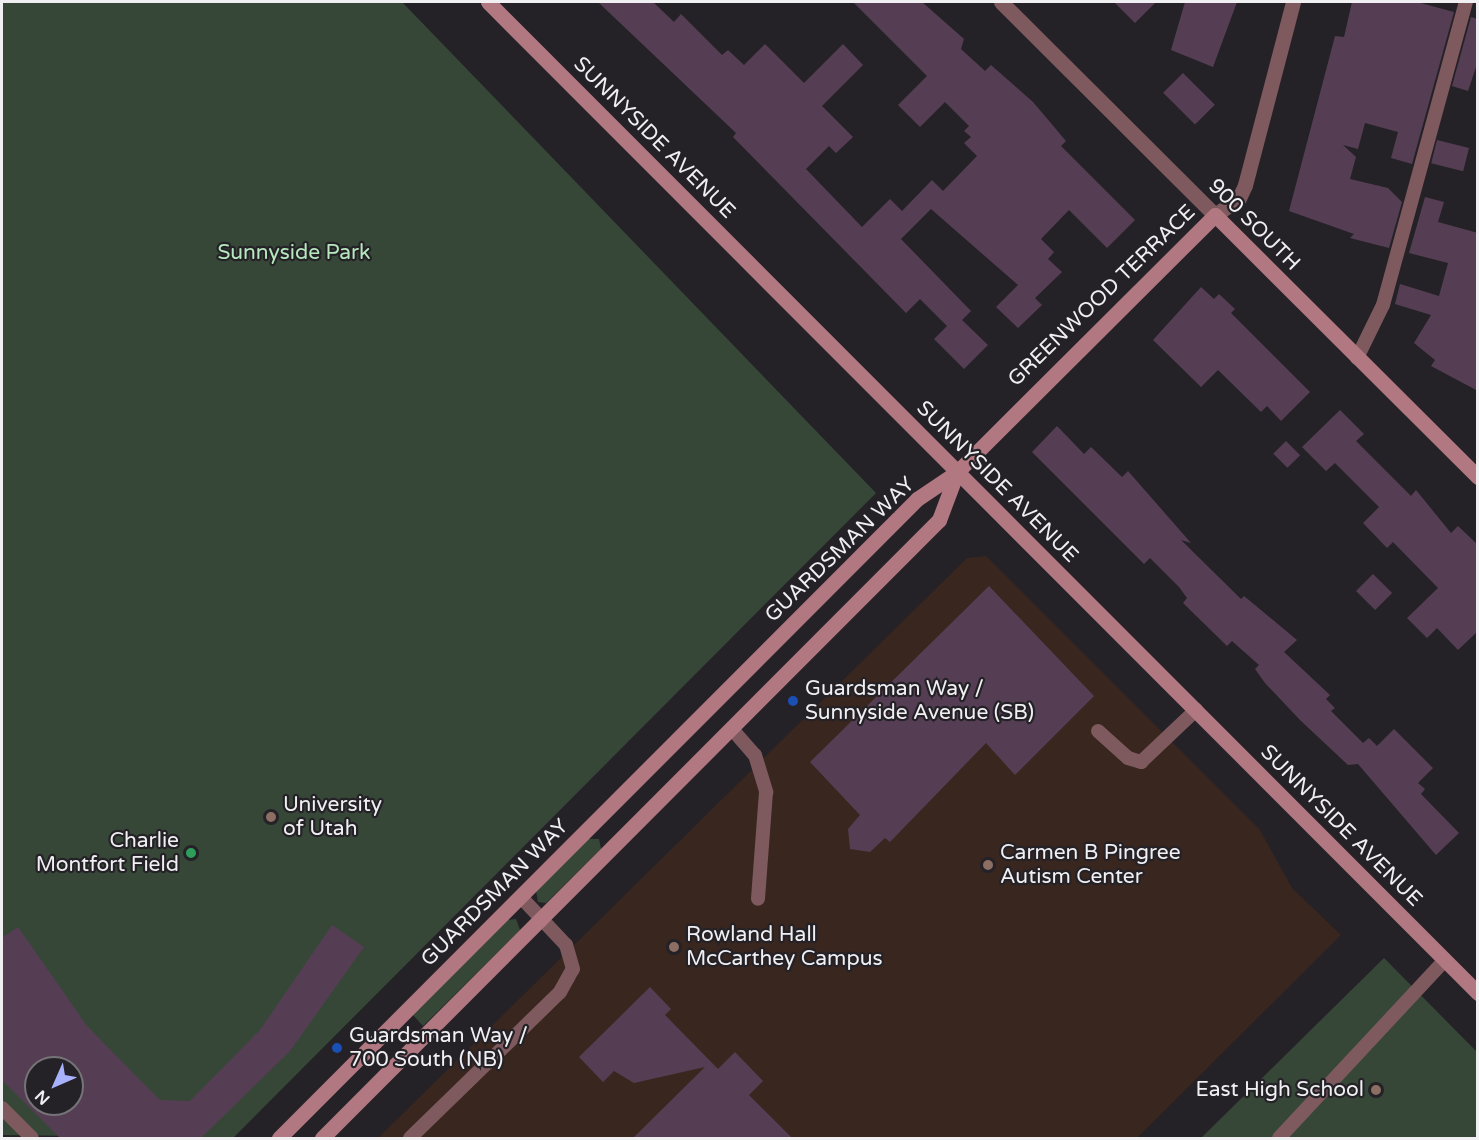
<!DOCTYPE html>
<html>
<head>
<meta charset="utf-8">
<style>
	body { margin:0 }
	#map { position:relative; width:1479px; height:1140px; overflow:hidden; background:#242227; font-family:"Varela Round",sans-serif }
	div>[style] { position:absolute }
	.education>* { inset:0; background:#38261f }
	.green>* { inset:0; background:#364738 }
	.building>* { inset:0; background:#553e54; transform-origin:0 0 }
	.lane>* { height:14px; margin:-7px; padding:0 7px; transform-origin:7px; border-radius:7px; background:#7e5a5f }
	.street>* { height:15px; margin:-7.5px; padding:0 7.5px; transform-origin:7.5px; border-radius:7.5px; background:#7e5a5f }
	.secondary>* { height:15px; margin:-7.5px; padding:0 7.5px; transform-origin:7.5px; border-radius:7.5px; background:#b27881 }
	.dots>* { width:16px; height:16px; translate:-50% -50%; box-sizing:border-box; border:3px solid #242227; border-radius:50% }
	span { translate:-50% -50%; white-space:nowrap; text-align:center; line-height:1.15; -webkit-text-stroke:4.5px #242227; paint-order:stroke }
	.street-label { font-size:21px; color:#f0eff2 }
	.park-label { font-size:21px; color:#b6e7bd }
	.poi-label { font-size:21px; color:#f0eff2 }
	.left { translate:0 -50%; text-align:left }
	.right { translate:-100% -50%; text-align:right }
	.frame { position:absolute; inset:0; border:3px solid #f0eff2; pointer-events:none }
	.north { position:absolute; left:24px; top:1056px; width:60px; height:60px; box-sizing:border-box; background:#242227; border:2px solid #767478; border-radius:50%; rotate:225deg; font-size:16px; font-weight:700; line-height:24px; text-align:center; color:#f0eff2 }
	.north::after { content:''; display:block; margin:auto; width:21px; height:27px; background:#a7b1fc; clip-path:polygon(50% 0,100% 100%,50% 72%,0 100%) }
</style>
</head>
<body>
<div id="map">
	<div class="education">
		<i style="clip-path:polygon(986px 556px,1260px 830px,1292px 888px,1341px 935px,1137px 1138px,378px 1138px,967px 558px)"></i>
	</div>
	<div class="green">
		<i style="clip-path:polygon(evenodd,2px 2px,402px 2px,876px 493px,233px 1138px,2px 1135px,2px 2px,36px 1068px,72px 1068px,72px 1104px,36px 1104px,36px 1068px)"></i>
		<i style="clip-path:polygon(588px 839px,599px 839px,601px 849px,546px 903px,538px 902px,536px 891px)"></i>
		<i style="clip-path:polygon(516px 919px,520px 930px,423px 1026px,412px 1014px,507px 920px)"></i>
		<i style="clip-path:polygon(1384px 958px,1477px 1052px,1477px 1138px,1201px 1138px)"></i>
	</div>
	<div class="building">
		<i style="clip-path:polygon(598px 2px,653px 2px,674px 22px,681px 14px,722px 55px,728px 50px,744px 65px,765px 44px,804px 83px,843px 44px,863px 65px,822px 106px,853px 137px,836px 153px,829px 146px,806px 169px,862px 227px,890px 199px,902px 211px,932px 180px,943px 191px,977px 156px,964px 143px,971px 137px,964px 131px,969px 126px,945px 102px,920px 127px,898px 105px,927px 76px,853px 2px,922px 2px,964px 39px,961px 49px,985px 71px,991px 65px,1033px 102px,1066px 141px,1061px 146px,1135px 220px,1107px 248px,1069px 210px,1041px 239px,1054px 252px,1048px 259px,1062px 272px,1035px 298px,1042px 305px,1018px 328px,996px 307px,1018px 285px,931px 209px,901px 239px,971px 311px,962px 320px,988px 345px,964px 369px,934px 339px,947px 326px,920px 299px,906px 313px,733px 137px,736px 133px)"></i>
		<i style="clip-path:polygon(1114px 2px,1156px 2px,1135px 23px)"></i>
		<i style="clip-path:polygon(1185px 2px,1237px 2px,1213px 67px,1171px 50px)"></i>
		<i style="clip-path:polygon(1352px 2px,1417px 2px,1454px 12px,1412px 164px,1391px 158px,1398px 132px,1365px 123px,1358px 149px,1343px 145px,1356px 157px,1350px 179px,1388px 188px,1402px 202px,1389px 248px,1350px 238px,1354px 234px,1289px 211px,1335px 36px,1344px 37px)"></i>
		<i style="clip-path:polygon(1471px 17px,1478px 19px,1478px 61px,1468px 91px,1452px 86px)"></i>
		<i style="left:1183px;top:73px;width:45px;height:28px;rotate:45deg"></i>
		<i style="left:1437px;top:140px;width:33px;height:24px;rotate:14deg"></i>
		<i style="clip-path:polygon(1425px 197px,1444px 202px,1438px 222px,1478px 233px,1478px 391px,1431px 366px,1435px 360px,1414px 343px,1431px 315px,1395px 304px,1400px 284px,1439px 296px,1448px 263px,1409px 253px)"></i>
		<i style="clip-path:polygon(1201px 287px,1214px 299px,1219px 294px,1235px 309px,1231px 313px,1310px 392px,1281px 421px,1267px 406px,1261px 412px,1218px 370px,1201px 387px,1153px 340px)"></i>
		<i style="clip-path:polygon(1340px 410px,1364px 434px,1356px 441px,1411px 496px,1416px 490px,1451px 533px,1458px 526px,1478px 545px,1478px 631px,1458px 650px,1437px 628px,1427px 638px,1407px 618px,1438px 588px,1393px 542px,1387px 548px,1363px 523px,1379px 507px,1335px 463px,1326px 471px,1302px 447px)"></i>
		<i style="clip-path:polygon(1057px 426px,1084px 454px,1091px 447px,1122px 477px,1128px 471px,1191px 543px,1181px 540px,1241px 599px,1244px 596px,1297px 640px,1284px 652px,1330px 695px,1326px 699px,1335px 708px,1331px 711px,1363px 743px,1369px 738px,1377px 746px,1394px 729px,1433px 768px,1418px 783px,1425px 789px,1421px 794px,1459px 833px,1436px 855px,1358px 764px,1348px 765px,1300px 720px,1265px 683px,1255px 669px,1259px 665px,1232px 641px,1227px 646px,1183px 603px,1187px 598px,1179px 587px,1150px 558px,1144px 564px,1032px 452px)"></i>
		<i style="left:1286px;top:441px;width:20px;height:18px;rotate:45deg"></i>
		<i style="left:1373px;top:574px;width:27px;height:24px;rotate:45deg"></i>
		<i style="clip-path:polygon(989px 586px,1094px 696px,1015px 775px,986px 743px,890px 842px,885px 838px,870px 852px,850px 849px,848px 829px,860px 815px,810px 762px)"></i>
		<i style="clip-path:polygon(evenodd,332px 925px,364px 947px,290px 1051px,201px 1138px,60px 1138px,2px 1080px,2px 938px,18px 927px,87px 1026px,138px 1078px,160px 1100px,190px 1101px,260px 1030px,332px 925px,36px 1068px,72px 1068px,72px 1104px,36px 1104px,36px 1068px)"></i>
		<i style="clip-path:polygon(650px 987px,671px 1009px,665px 1015px,718px 1069px,735px 1052px,763px 1081px,749px 1095px,792px 1138px,633px 1138px,705px 1067px,634px 1083px,614px 1071px,603px 1082px,579px 1057px)"></i>
	</div>
	<div class="lane">
		<i style="left:1357px;top:358px;width:59px;rotate:-63.9deg"></i>
		<i style="left:1383px;top:305px;width:314px;rotate:-74.7deg"></i>
		<i style="left:732px;top:729px;width:35px;rotate:49deg"></i>
		<i style="left:755px;top:755px;width:39px;rotate:73deg"></i>
		<i style="left:766px;top:792px;width:107px;rotate:94.3deg"></i>
		<i style="left:1098px;top:731px;width:40px;rotate:42deg"></i>
		<i style="left:1128px;top:758px;width:14px;rotate:17deg"></i>
		<i style="left:1141px;top:762px;width:76px;rotate:-43.4deg"></i>
		<i style="left:2px;top:1108px;width:42px;rotate:45deg"></i>
		<i style="left:410px;top:1138px;width:209px;rotate:-44.2deg"></i>
		<i style="left:560px;top:992px;width:26px;rotate:-61deg"></i>
		<i style="left:573px;top:969px;width:25px;rotate:-106deg"></i>
		<i style="left:566px;top:945px;width:66px;rotate:-133.2deg"></i>
		<i style="left:1279px;top:1138px;width:243px;rotate:-47deg"></i>
	</div>
	<div class="street">
		<i style="left:1001px;top:2px;width:302px;rotate:44.9deg"></i>
		<i style="left:1215px;top:215px;width:29px;rotate:-35deg"></i>
		<i style="left:1239px;top:198px;width:14px;rotate:-65deg"></i>
		<i style="left:1245px;top:185px;width:189px;rotate:-75.3deg"></i>
	</div>
	<div class="secondary">
		<i style="left:488px;top:2px;width:1401px;rotate:45.03deg"></i>
		<i style="left:279px;top:1138px;width:903px;rotate:-45.04deg"></i>
		<i style="left:917px;top:499px;width:48px;rotate:-34deg"></i>
		<i style="left:957px;top:472px;width:364px;rotate:-44.9deg"></i>
		<i style="left:1215px;top:215px;width:371px;rotate:44.9deg"></i>
		<i style="left:322px;top:1138px;width:873px;rotate:-45.05deg"></i>
		<i style="left:939px;top:520px;width:51px;rotate:-69.4deg"></i>
	</div>
	<div class="dots">
		<i style="left:793px;top:701px;background:#1a4fb4"></i>
		<i style="left:271px;top:817px;background:#8d6e63"></i>
		<i style="left:191px;top:853px;background:#2e9e5b"></i>
		<i style="left:988px;top:865px;background:#8d6e63"></i>
		<i style="left:674px;top:947px;background:#8d6e63"></i>
		<i style="left:337px;top:1048px;background:#1a4fb4"></i>
		<i style="left:1376px;top:1090px;background:#8d6e63"></i>
	</div>
	<div class="street-label">
		<span style="left:654px;top:138px;rotate:45deg">SUNNYSIDE AVENUE</span>
		<span style="left:1254px;top:225px;rotate:45deg">900 SOUTH</span>
		<span style="left:1102px;top:296px;rotate:-44deg">GREENWOOD TERRACE</span>
		<span style="left:997px;top:482px;rotate:45deg">SUNNYSIDE AVENUE</span>
		<span style="left:840px;top:550px;rotate:-44deg">GUARDSMAN WAY</span>
		<span style="left:1341px;top:826px;rotate:45deg">SUNNYSIDE AVENUE</span>
		<span style="left:495px;top:893px;rotate:-45deg">GUARDSMAN WAY</span>
	</div>
	<div class="park-label">
		<span style="left:294px;top:253px">Sunnyside Park</span>
	</div>
	<div class="poi-label">
		<span class="left" style="left:805px;top:701px">Guardsman Way /<br>Sunnyside Avenue (SB)</span>
		<span class="left" style="left:283px;top:817px">University<br>of Utah</span>
		<span class="right" style="left:179px;top:853px">Charlie<br>Montfort Field</span>
		<span class="left" style="left:1000px;top:865px">Carmen B Pingree<br>Autism Center</span>
		<span class="left" style="left:686px;top:947px">Rowland Hall<br>McCarthey Campus</span>
		<span class="left" style="left:349px;top:1048px">Guardsman Way /<br>700 South (NB)</span>
		<span class="right" style="left:1364px;top:1090px">East High School</span>
	</div>
	<div class="frame"></div>
	<div class="north">N</div>
</div>
</body>
</html>
